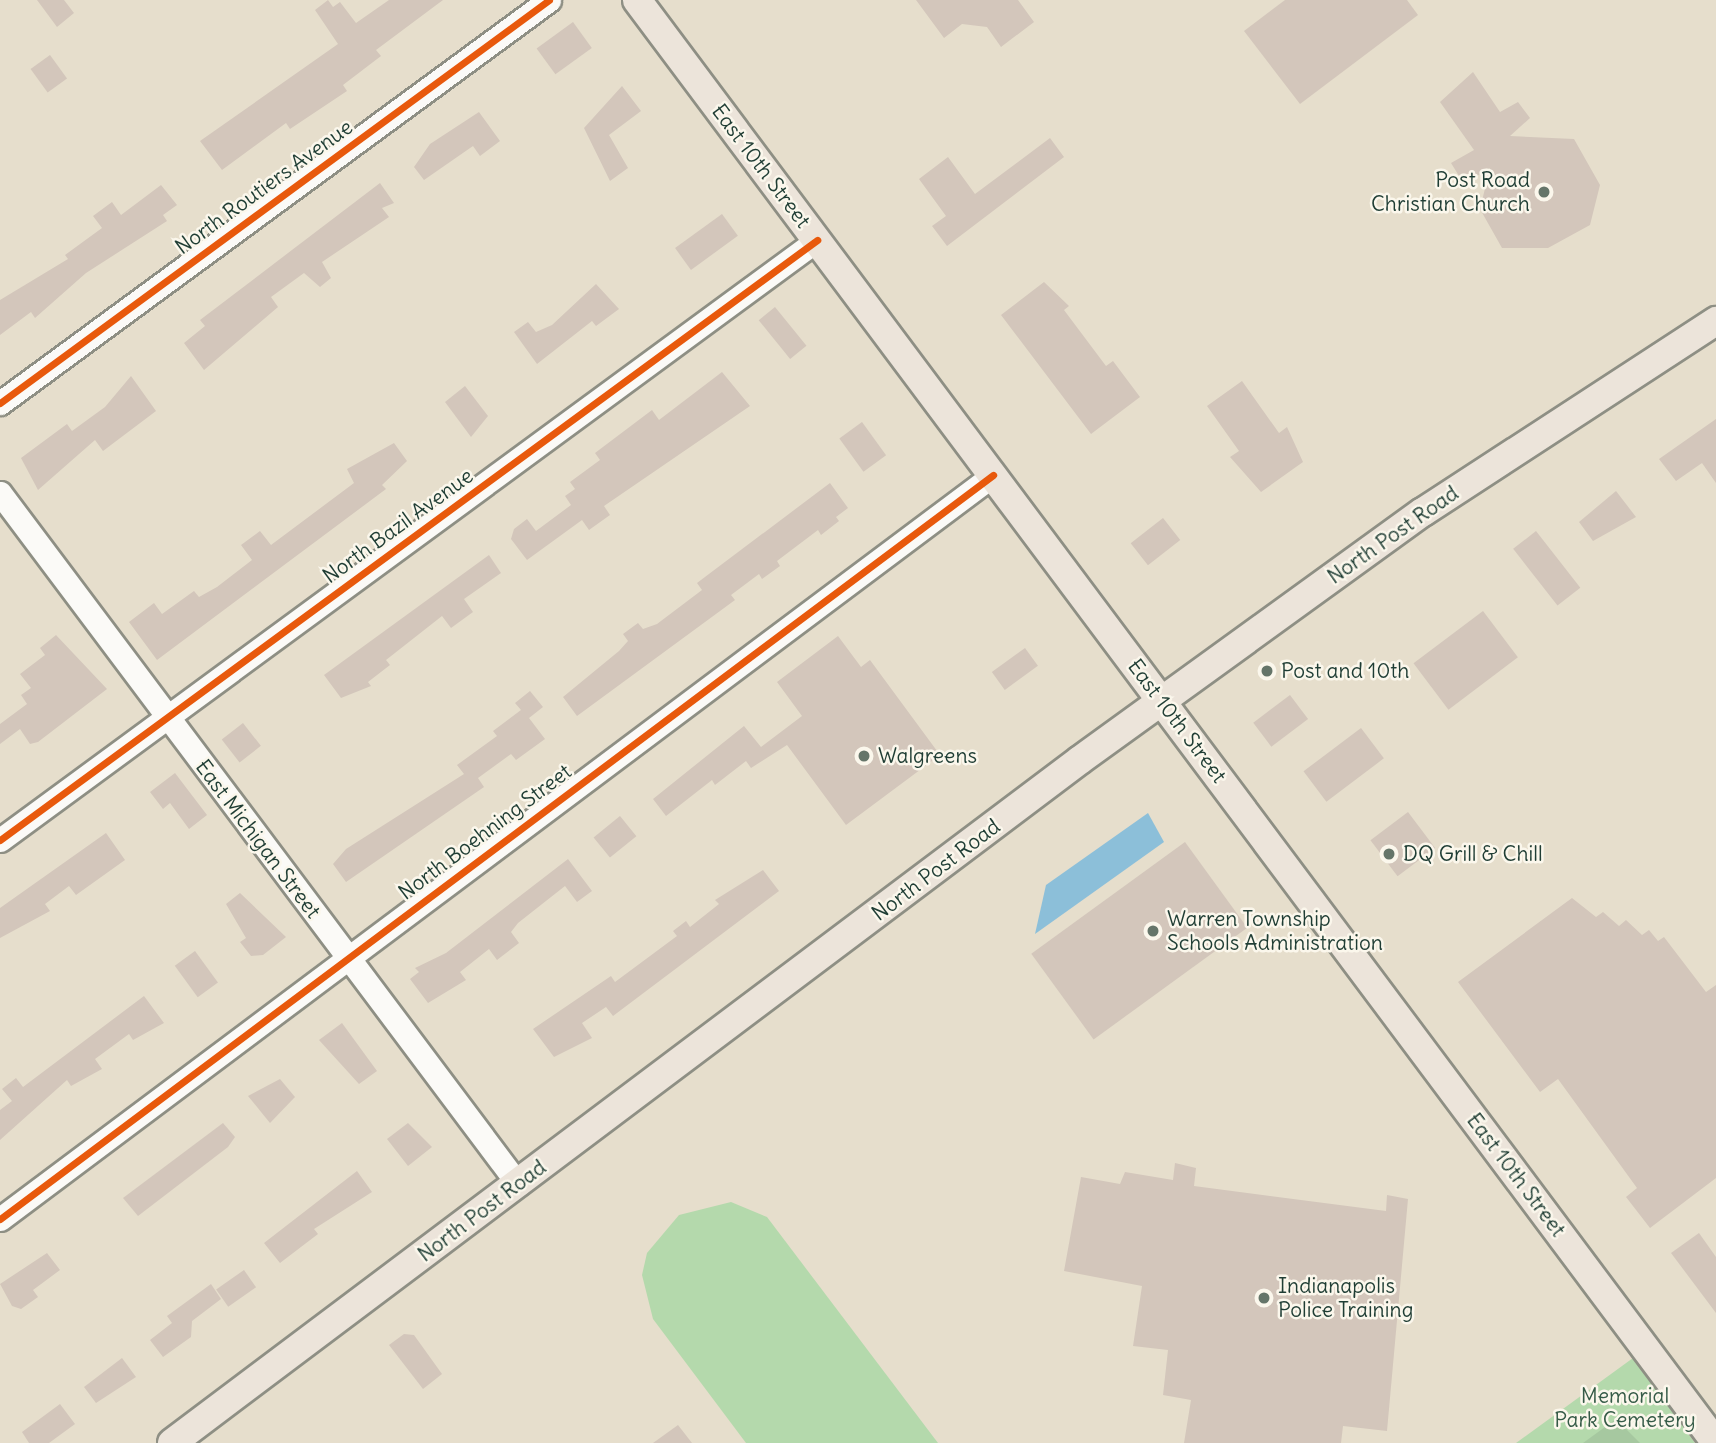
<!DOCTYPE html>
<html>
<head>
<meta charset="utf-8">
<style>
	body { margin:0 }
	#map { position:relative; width:1716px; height:1443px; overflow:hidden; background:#e6decc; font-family:Delius,sans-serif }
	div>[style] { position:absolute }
	.green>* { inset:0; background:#b4d9ac }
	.forest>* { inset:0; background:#a6c8a0 }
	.water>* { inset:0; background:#8cbfd9 }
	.building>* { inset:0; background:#d3c6bb; transform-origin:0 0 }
	.roads { filter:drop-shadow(2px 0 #8e8f84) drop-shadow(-2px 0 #8e8f84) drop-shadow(0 2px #8e8f84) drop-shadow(0 -2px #8e8f84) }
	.minor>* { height:23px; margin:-11.5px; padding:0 11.5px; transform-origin:11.5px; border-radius:11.5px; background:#fbfaf7 }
	.major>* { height:28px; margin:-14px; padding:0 14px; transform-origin:14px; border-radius:14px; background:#ece4da }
	.cycleway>* { height:7px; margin:-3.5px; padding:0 3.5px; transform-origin:3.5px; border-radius:3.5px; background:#e8590c }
	.dots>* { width:19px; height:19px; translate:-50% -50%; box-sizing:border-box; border:4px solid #fbf7ec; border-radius:50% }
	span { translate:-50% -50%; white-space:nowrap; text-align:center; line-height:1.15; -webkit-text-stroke:5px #fbf7ec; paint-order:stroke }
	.street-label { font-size:21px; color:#1f3d34 }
	.poi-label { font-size:21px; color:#1f3d34 }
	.right { translate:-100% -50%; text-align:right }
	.left { translate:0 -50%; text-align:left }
	.park-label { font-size:21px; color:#355b47 }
</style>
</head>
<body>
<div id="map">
	<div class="green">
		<i style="clip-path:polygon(731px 1202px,767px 1217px,938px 1443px,746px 1443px,653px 1319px,642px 1275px,647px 1253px,679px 1215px)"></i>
		<i style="clip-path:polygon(1633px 1358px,1695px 1443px,1516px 1443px)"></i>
	</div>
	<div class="forest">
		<i style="clip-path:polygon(1616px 1419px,1640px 1443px,1583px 1443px)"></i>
	</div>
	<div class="water">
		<i style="clip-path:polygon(1148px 813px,1164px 842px,1035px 934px,1046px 885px)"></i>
	</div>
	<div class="building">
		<i style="clip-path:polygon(37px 0,64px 0,74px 13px,57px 27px)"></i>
		<i style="clip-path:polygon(328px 0,333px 7px,340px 2px,356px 23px,389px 0,443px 0,376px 50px,381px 56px,343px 85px,347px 91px,290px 129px,286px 123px,222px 170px,200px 141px,338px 44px,315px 10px)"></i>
		<i style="clip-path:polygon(916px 0,1018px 0,1034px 22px,1001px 47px,987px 27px,962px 24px,944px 38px)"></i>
		<i style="clip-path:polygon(1285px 0,1407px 0,1418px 15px,1300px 104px,1244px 31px)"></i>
		<i style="left:573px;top:22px;width:32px;height:45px;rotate:54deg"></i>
		<i style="left:50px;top:55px;width:29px;height:24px;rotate:54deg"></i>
		<i style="clip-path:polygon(1473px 72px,1500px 112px,1518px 102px,1530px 118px,1510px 136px,1574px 139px,1600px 185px,1590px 225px,1548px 248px,1502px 248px,1480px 209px,1490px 168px,1464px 184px,1451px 163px,1474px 150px,1440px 102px)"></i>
		<i style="clip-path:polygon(622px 86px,641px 111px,609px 135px,628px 168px,610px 181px,584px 128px)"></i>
		<i style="clip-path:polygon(479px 112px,500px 141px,480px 156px,473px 146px,424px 180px,414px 167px,430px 144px)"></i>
		<i style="clip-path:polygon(1050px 138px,1064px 157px,947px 246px,932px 226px,946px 216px,919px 179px,948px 157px,975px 194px)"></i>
		<i style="clip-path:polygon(380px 183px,394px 203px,382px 208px,389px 217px,322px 262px,331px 278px,320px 287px,304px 273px,271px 297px,278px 307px,204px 370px,184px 343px,205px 326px,200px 320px)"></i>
		<i style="clip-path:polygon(161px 185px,177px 205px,163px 215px,167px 221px,86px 273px,35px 318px,31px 312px,0 335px,0 300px,68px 259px,65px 255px,102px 228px,93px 216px,112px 202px,121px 215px)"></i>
		<i style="left:722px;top:214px;width:27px;height:58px;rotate:54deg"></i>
		<i style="clip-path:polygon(1044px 282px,1069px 306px,1064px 310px,1106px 366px,1113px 361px,1140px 397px,1091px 434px,1001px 315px)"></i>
		<i style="clip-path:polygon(596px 284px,619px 309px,596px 326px,592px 321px,537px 364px,514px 332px,528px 322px,536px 332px,552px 325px)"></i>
		<i style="left:775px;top:307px;width:50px;height:21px;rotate:51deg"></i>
		<i style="clip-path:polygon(722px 372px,750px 406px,604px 506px,610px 515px,589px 530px,582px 520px,527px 560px,511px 539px,514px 529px,527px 519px,536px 531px,571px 505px,565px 496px,575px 489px,570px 482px,600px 460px,595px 453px,652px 410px,659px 420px)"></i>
		<i style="clip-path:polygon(131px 376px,156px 411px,103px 451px,95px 440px,38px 490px,21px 458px,67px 424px,72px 431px,105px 407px)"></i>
		<i style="clip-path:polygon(1242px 381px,1279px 433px,1287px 427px,1303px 462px,1261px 492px,1230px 457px,1239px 451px,1207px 406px)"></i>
		<i style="clip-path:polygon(465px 386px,488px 416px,471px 437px,445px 402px)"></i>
		<i style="clip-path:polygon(1716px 419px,1716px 483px,1702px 463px,1676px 481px,1659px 459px)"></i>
		<i style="left:862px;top:422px;width:41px;height:28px;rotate:54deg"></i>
		<i style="clip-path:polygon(394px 443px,407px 461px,382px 485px,386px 489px,157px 660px,129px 622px,154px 603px,162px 614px,194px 591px,199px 597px,217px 587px,252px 560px,241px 545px,260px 531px,271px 545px,354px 483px,347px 469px)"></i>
		<i style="clip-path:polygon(830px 483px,848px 508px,836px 517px,839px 521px,821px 535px,818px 530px,777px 561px,780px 566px,762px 579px,759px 574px,731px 595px,735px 600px,577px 716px,563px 697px,619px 651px,628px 641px,623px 634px,638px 623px,643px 629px,657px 624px,702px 590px,697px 583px)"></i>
		<i style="clip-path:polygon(1616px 491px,1636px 517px,1593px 541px,1579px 522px)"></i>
		<i style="left:1163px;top:518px;width:28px;height:41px;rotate:52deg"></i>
		<i style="left:1536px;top:531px;width:72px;height:29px;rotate:52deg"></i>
		<i style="clip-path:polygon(489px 555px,501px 573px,464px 599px,473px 612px,451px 628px,442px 616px,386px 660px,390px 665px,368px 682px,371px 686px,341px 698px,324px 675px)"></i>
		<i style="left:1483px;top:611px;width:58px;height:87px;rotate:53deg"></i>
		<i style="clip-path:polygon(56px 635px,107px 689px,38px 742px,30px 744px,20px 729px,0 744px,0 724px,27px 704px,21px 695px,31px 688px,20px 674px,45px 655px,40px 648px)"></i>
		<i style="clip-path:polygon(838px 636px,861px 667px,870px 660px,940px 755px,846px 825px,787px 745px,751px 768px,746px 761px,715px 785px,712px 780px,666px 816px,653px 799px,744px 726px,761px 747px,802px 716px,777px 682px)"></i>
		<i style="left:1025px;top:648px;width:22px;height:41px;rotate:54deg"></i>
		<i style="clip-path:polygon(530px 691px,543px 707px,529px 718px,545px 739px,516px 760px,511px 754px,478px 778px,484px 787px,346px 882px,333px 864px,346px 849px,464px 774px,457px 765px,497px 736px,493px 731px,521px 710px,515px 703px)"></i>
		<i style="left:1290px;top:695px;width:30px;height:46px;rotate:53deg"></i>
		<i style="left:243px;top:723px;width:29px;height:27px;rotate:52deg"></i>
		<i style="left:1361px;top:728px;width:38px;height:72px;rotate:53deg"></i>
		<i style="clip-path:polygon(175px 773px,207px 815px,189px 829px,170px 803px,163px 809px,150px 792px)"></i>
		<i style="left:1408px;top:812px;width:45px;height:47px;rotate:53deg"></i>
		<i style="left:620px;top:816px;width:26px;height:34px;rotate:51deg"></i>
		<i style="clip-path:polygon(106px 833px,125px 860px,76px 895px,69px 886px,45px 904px,50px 911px,0 938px,0 908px)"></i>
		<i style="left:1185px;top:842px;width:106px;height:190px;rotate:54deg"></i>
		<i style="clip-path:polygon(568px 859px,592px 891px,577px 902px,565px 886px,518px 923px,511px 932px,519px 943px,497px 960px,489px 949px,460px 972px,466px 980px,428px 1003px,410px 979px,419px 972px,415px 968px,446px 953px)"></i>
		<i style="clip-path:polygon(763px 870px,779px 891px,613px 1016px,606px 1007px,582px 1023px,592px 1038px,554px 1057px,533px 1029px,611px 976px,615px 982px,677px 936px,673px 931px,686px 921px,690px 927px,719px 904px,715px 900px)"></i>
		<i style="clip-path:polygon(240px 893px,286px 937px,263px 955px,251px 956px,240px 942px,246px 938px,226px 904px)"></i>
		<i style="clip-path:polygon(1572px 898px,1596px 917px,1603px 912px,1619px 926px,1626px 920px,1642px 935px,1649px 930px,1658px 941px,1664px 937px,1706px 992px,1716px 985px,1716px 1178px,1650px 1228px,1626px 1197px,1637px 1188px,1558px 1079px,1540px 1092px,1458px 982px)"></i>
		<i style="left:195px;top:951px;width:39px;height:25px;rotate:54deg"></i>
		<i style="clip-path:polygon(144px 996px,164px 1023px,133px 1040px,129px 1034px,95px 1059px,102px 1069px,71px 1086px,67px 1080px,0 1140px,0 1110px,12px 1101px,2px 1089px,16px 1078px,23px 1087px)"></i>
		<i style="clip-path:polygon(342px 1023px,377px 1071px,359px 1084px,319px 1040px)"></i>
		<i style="clip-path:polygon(280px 1079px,295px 1097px,270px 1123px,248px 1096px)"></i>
		<i style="clip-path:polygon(223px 1123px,235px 1137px,228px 1147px,138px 1216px,123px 1198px)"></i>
		<i style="clip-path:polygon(408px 1123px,432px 1147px,408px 1166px,387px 1139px)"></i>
		<i style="clip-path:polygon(1175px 1163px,1196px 1168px,1194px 1186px,1386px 1211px,1387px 1195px,1408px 1199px,1387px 1431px,1343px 1426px,1341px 1443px,1184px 1443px,1191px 1400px,1163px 1395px,1168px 1350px,1133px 1346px,1142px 1286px,1064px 1271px,1081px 1177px,1120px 1184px,1125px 1172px,1173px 1180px)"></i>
		<i style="clip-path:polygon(357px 1171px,372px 1192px,314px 1229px,318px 1234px,280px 1263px,264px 1243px)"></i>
		<i style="clip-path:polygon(1699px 1233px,1716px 1257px,1716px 1313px,1671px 1253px)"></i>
		<i style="clip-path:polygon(47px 1253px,60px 1270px,33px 1290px,38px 1297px,21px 1309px,12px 1306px,0 1284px)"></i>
		<i style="left:244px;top:1270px;width:21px;height:34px;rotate:55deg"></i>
		<i style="clip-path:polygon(211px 1284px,221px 1299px,192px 1321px,191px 1337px,163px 1357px,150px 1340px,172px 1323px,167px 1316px)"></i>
		<i style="clip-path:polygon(404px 1334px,414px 1335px,442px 1374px,423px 1389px,389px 1345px)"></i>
		<i style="clip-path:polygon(122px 1358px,136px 1377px,96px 1403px,84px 1387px)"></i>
		<i style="clip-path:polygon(60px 1404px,75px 1424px,49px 1443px,29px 1443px,22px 1432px)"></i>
		<i style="clip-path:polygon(678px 1425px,692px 1443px,653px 1443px)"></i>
	</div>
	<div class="roads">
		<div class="minor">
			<i style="left:0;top:403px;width:681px;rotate:-36.28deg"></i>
			<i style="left:0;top:493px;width:864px;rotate:53.14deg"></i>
			<i style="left:0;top:840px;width:1014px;rotate:-36.29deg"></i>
			<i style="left:0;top:1219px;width:1241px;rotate:-36.84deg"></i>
		</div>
		<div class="major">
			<i style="left:637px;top:0;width:1802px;rotate:53.21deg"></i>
			<i style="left:172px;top:1443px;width:1136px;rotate:-36.95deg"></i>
			<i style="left:1080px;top:760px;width:423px;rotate:-35.9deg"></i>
			<i style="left:1423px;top:512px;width:350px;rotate:-33.1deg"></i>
		</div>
	</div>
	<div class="cycleway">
		<i style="left:0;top:403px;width:681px;rotate:-36.28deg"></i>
		<i style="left:0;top:840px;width:1014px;rotate:-36.29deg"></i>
		<i style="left:0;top:1219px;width:1241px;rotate:-36.84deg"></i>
	</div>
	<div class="dots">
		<i style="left:1544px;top:192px;background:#657569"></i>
		<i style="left:1267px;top:671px;background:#657569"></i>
		<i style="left:864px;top:756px;background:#657569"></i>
		<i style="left:1389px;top:854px;background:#657569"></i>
		<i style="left:1153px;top:931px;background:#657569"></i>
		<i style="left:1264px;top:1298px;background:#657569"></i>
	</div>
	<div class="street-label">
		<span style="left:761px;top:166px;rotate:53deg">East 10th Street</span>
		<span style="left:264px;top:187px;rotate:-36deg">North Routiers Avenue</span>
		<span style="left:398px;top:526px;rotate:-36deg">North Bazil Avenue</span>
		<span style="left:1393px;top:535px;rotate:-35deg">North Post Road</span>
		<span style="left:1177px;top:721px;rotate:53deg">East 10th Street</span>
		<span style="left:485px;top:832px;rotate:-37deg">North Boehning Street</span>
		<span style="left:258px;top:839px;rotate:53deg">East Michigan Street</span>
		<span style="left:936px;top:870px;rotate:-37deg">North Post Road</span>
		<span style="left:1516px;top:1175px;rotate:53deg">East 10th Street</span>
		<span style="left:482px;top:1211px;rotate:-37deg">North Post Road</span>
	</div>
	<div class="poi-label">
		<span class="right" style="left:1530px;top:192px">Post Road<br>Christian Church</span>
		<span class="left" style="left:1281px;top:671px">Post and 10th</span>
		<span class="left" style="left:878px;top:756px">Walgreens</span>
		<span class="left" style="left:1403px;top:854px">DQ Grill &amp; Chill</span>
		<span class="left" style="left:1167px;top:931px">Warren Township<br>Schools Administration</span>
		<span class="left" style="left:1278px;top:1298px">Indianapolis<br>Police Training</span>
	</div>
	<div class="park-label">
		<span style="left:1625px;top:1408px">Memorial<br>Park Cemetery</span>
	</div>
</div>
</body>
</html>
